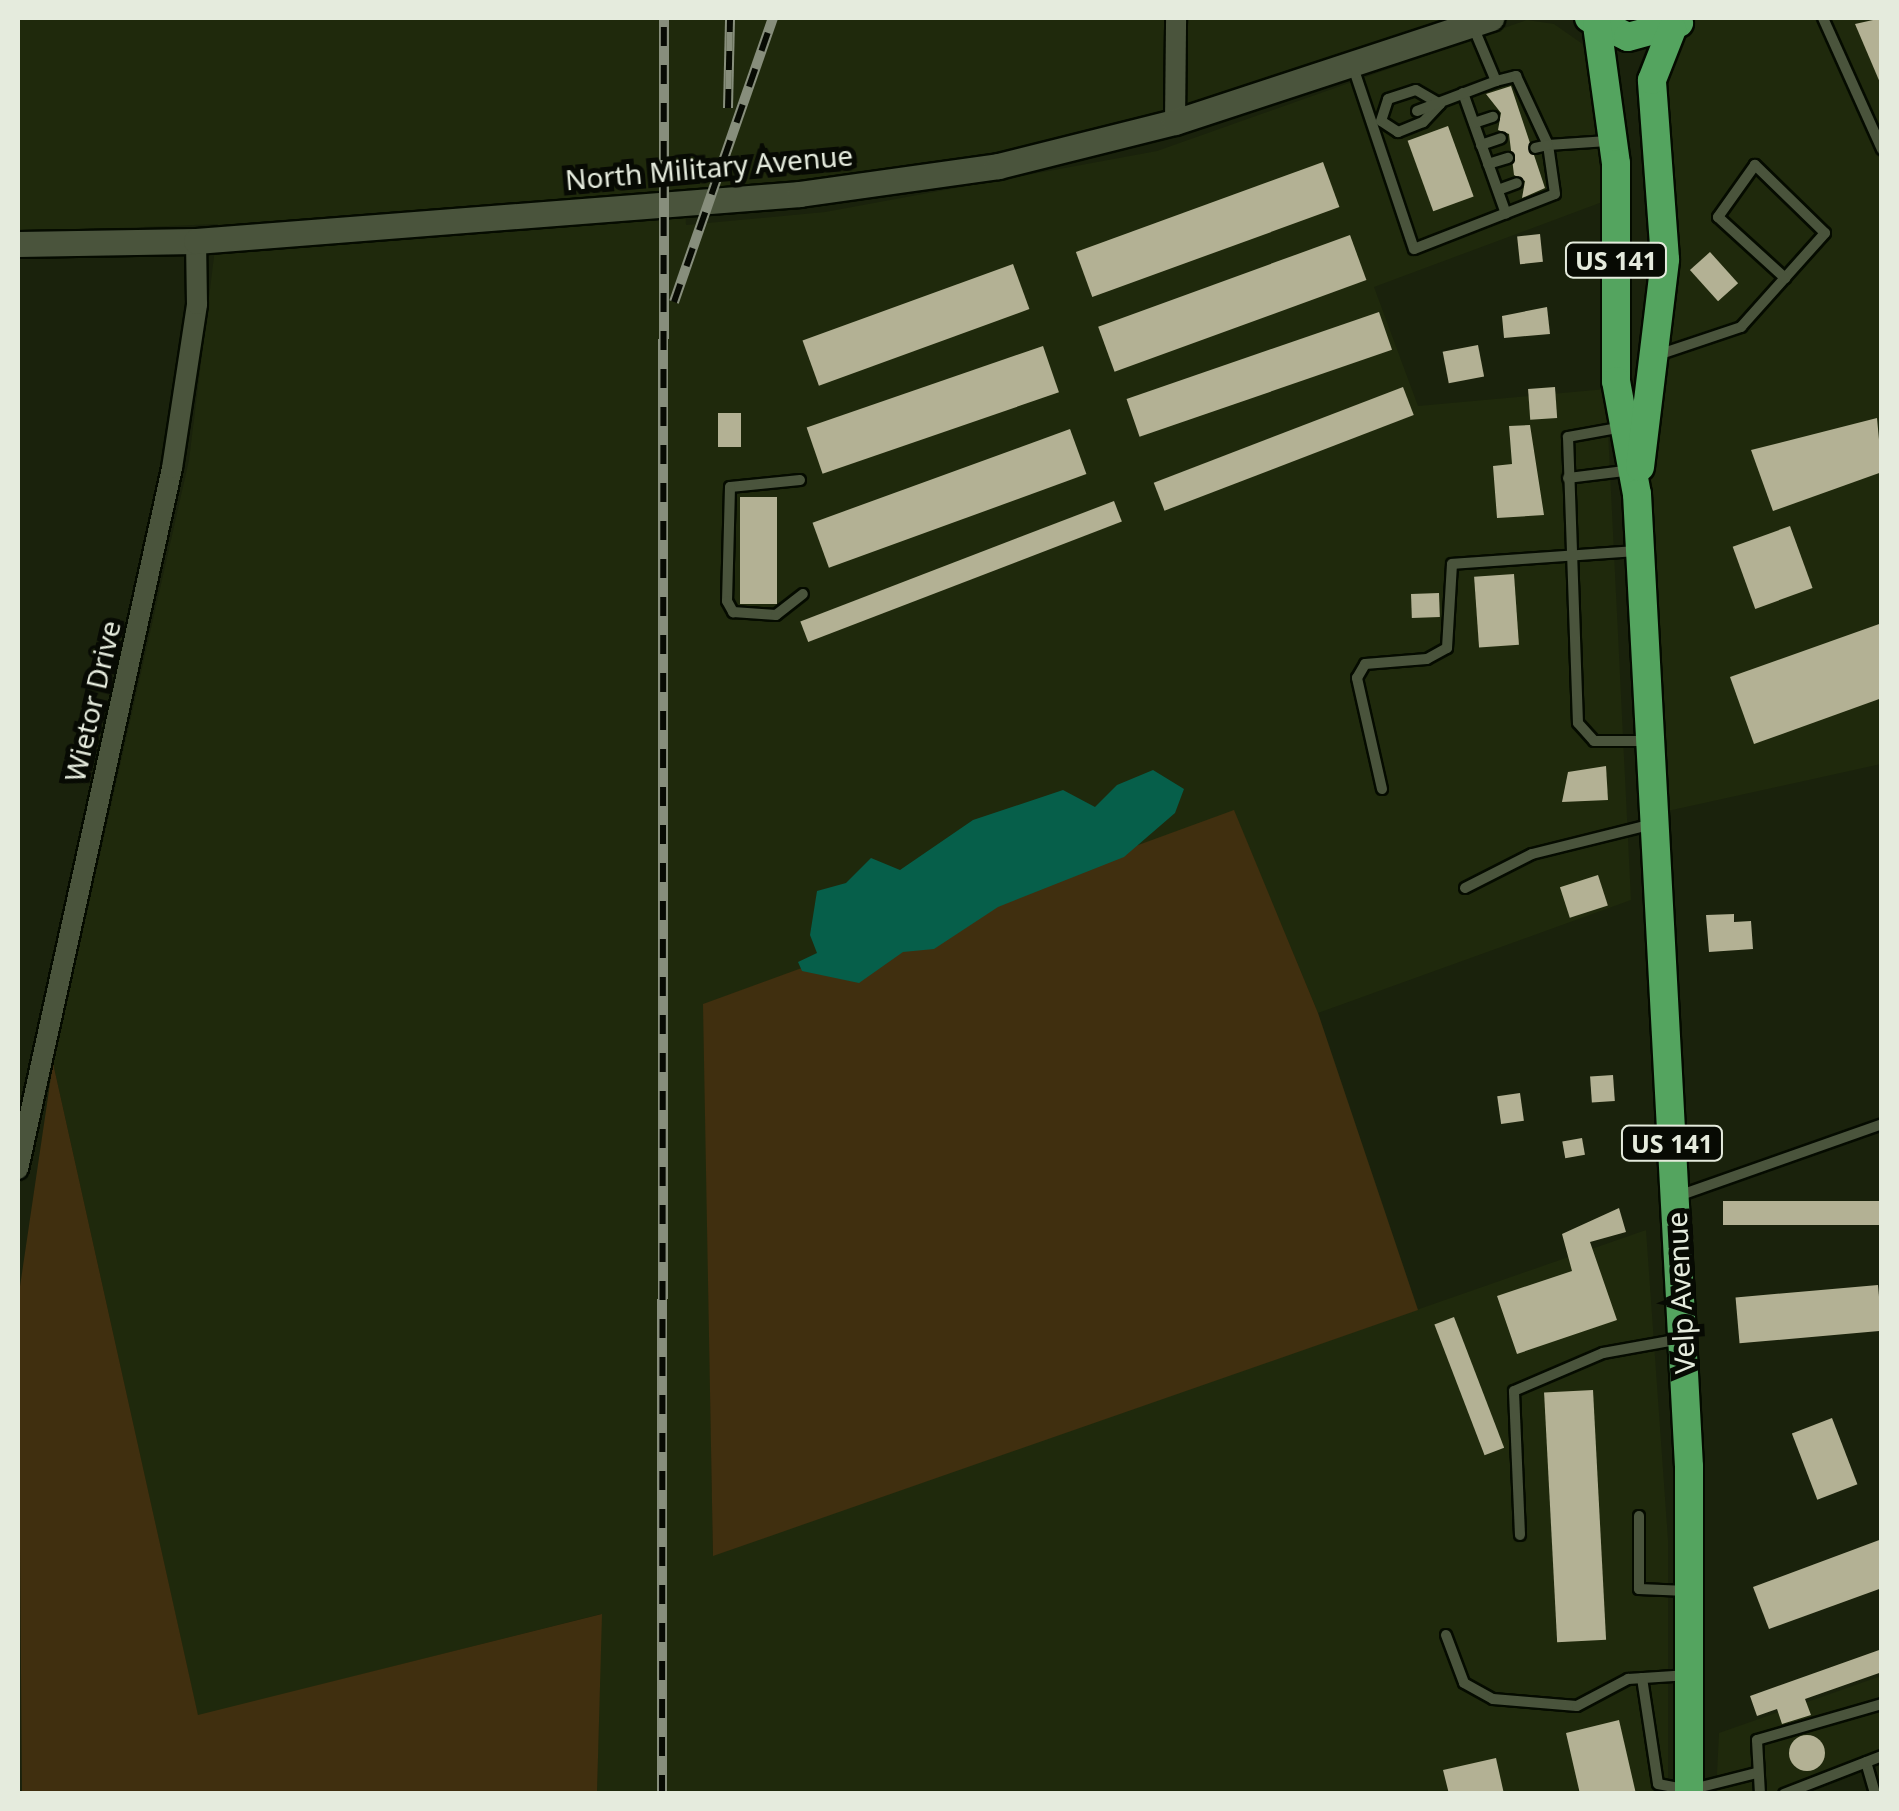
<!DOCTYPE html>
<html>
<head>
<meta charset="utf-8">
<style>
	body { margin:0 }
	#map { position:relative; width:1899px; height:1811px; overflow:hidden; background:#1a220c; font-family:"Noto Sans",sans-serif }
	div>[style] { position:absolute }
	.built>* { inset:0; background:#1f290c }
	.green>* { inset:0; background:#402f0f }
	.water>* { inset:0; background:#065f4a }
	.building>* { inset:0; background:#b3b194; transform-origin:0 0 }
	.round { border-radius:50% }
	.roads { filter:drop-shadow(2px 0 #050b00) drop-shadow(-2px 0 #050b00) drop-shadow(0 2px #050b00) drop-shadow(0 -2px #050b00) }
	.service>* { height:10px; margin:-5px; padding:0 5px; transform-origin:5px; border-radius:5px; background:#4a543c }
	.minor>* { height:20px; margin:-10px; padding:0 10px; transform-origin:10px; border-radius:10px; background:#4a543c }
	.tertiary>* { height:25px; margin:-12.5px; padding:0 12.5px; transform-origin:12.5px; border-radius:12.5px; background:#4a543c }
	.primary>* { height:28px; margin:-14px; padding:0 14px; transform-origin:14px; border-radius:14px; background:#54a45f }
	.rail>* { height:10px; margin-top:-5px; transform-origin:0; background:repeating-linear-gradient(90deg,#070a03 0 19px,#878e7c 0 38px); box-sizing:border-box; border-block:2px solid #878e7c }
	span { translate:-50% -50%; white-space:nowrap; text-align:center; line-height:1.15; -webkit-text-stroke:10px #070a03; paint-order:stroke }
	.shield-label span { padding:2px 8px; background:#070a03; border:2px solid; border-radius:8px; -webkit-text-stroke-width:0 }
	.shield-label { font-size:25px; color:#e5ebdd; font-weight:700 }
	.street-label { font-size:28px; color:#e5ebdd }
	.frame { position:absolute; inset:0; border:20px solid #e5ebdd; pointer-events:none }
</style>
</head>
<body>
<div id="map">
	<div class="built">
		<i style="clip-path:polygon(18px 18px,1446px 18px,1388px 49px,998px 166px,685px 201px,686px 225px,825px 212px,1157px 151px,1527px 20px,1554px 24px,1584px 45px,1605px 201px,1374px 287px,1418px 406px,1606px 389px,1631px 900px,1318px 1013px,1234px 811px,704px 1004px,713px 1555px,1646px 1230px,1668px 1540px,1668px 1793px,597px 1793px,601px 1614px,198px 1716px,53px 1063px,189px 460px,218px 224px,18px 232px)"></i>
		<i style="clip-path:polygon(1688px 18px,1881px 18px,1881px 764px,1654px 814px,1637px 494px,1665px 259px,1652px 80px)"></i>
		<i style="clip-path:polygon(1881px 1676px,1881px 1765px,1808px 1793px,1716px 1794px,1719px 1733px)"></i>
	</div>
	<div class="green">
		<i style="clip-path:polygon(1234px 810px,1318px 1013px,1418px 1310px,713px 1556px,703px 1004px)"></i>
		<i style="clip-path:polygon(53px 1063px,198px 1715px,602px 1614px,597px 1793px,22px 1793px,18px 1300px)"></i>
	</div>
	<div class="water">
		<i style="clip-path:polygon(1153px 770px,1184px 789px,1175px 813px,1124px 857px,998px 907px,934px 949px,903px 952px,859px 983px,802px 971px,798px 962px,817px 953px,810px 935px,817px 891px,846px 883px,871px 858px,900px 870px,973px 820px,1063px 790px,1095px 807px,1117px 785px)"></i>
	</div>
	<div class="building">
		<i style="clip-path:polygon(1882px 18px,1882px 85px,1881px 85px,1855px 24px)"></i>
		<i style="clip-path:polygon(1511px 86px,1545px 188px,1522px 198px,1525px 181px,1514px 175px,1509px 134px,1498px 130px,1501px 113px,1486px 94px)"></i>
		<i style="left:1448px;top:126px;width:75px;height:43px;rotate:70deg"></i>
		<i style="left:1323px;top:162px;width:48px;height:263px;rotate:70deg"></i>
		<i style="left:1540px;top:234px;width:28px;height:23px;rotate:84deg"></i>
		<i style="left:1350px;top:235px;width:48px;height:268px;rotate:70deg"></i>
		<i style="left:1710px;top:252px;width:42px;height:27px;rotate:48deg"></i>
		<i style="left:1013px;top:264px;width:48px;height:224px;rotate:70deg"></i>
		<i style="clip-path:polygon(1547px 307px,1550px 334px,1504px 338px,1502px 316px)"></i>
		<i style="left:1379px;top:312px;width:40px;height:267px;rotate:71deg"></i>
		<i style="left:1478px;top:345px;width:32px;height:36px;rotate:79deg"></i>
		<i style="left:1043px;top:346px;width:49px;height:250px;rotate:71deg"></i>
		<i style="left:1403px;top:387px;width:30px;height:267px;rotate:69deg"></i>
		<i style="left:1555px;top:387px;width:31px;height:27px;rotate:86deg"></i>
		<i style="left:741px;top:413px;width:34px;height:23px;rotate:90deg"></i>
		<i style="clip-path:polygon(1877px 418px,1882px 472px,1773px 511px,1751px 450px)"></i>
		<i style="clip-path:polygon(1530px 425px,1544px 515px,1497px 518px,1493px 466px,1512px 464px,1509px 426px)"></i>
		<i style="left:1070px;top:429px;width:48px;height:274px;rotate:70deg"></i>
		<i style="left:740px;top:497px;width:37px;height:107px"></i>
		<i style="left:1114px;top:501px;width:22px;height:336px;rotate:69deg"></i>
		<i style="left:1790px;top:526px;width:66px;height:61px;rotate:70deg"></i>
		<i style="left:1514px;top:574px;width:71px;height:40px;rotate:86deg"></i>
		<i style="left:1439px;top:593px;width:24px;height:28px;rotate:88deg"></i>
		<i style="clip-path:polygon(1882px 623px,1882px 698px,1754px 744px,1730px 677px)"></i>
		<i style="clip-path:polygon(1606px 766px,1608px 800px,1562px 802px,1568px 772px)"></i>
		<i style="left:1598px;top:875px;width:32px;height:40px;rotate:72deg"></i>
		<i style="clip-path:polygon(1734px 914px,1734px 922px,1751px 921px,1753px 949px,1709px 952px,1706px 915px)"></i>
		<i style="left:1613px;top:1075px;width:26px;height:23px;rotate:86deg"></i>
		<i style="left:1520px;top:1093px;width:28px;height:23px;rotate:82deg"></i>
		<i style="left:1582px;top:1138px;width:17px;height:20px;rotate:80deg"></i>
		<i style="left:1882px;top:1201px;width:24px;height:159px;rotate:90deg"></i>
		<i style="clip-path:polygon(1619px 1208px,1626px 1232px,1590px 1242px,1617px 1320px,1517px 1354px,1497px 1296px,1572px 1271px,1562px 1234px)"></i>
		<i style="left:1878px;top:1285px;width:46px;height:143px;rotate:85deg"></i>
		<i style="left:1454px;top:1317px;width:140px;height:21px;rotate:69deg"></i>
		<i style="left:1593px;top:1390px;width:250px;height:49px;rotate:87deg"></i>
		<i style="left:1832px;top:1418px;width:71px;height:43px;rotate:69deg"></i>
		<i style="clip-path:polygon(1882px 1539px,1882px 1588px,1769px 1629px,1753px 1587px)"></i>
		<i style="clip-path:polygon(1882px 1649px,1882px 1672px,1805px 1699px,1811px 1715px,1782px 1724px,1777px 1709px,1757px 1716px,1750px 1696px)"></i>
		<i style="clip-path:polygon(1619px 1720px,1636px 1794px,1580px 1794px,1566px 1733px)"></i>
		<i class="round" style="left:1789px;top:1735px;width:36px;height:36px"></i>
		<i style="clip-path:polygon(1496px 1758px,1504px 1794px,1449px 1794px,1443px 1770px)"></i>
	</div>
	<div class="roads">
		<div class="service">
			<i style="left:1823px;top:18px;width:144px;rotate:65.8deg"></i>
			<i style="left:1472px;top:24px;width:62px;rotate:67.2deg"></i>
			<i style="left:1496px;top:81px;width:21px;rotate:-14deg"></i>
			<i style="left:1516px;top:76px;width:76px;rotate:65.1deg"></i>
			<i style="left:1548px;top:145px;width:60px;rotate:-3.8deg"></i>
			<i style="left:1352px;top:64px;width:195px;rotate:71.5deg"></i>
			<i style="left:1414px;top:249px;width:151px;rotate:-21.3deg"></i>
			<i style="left:1555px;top:194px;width:49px;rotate:-98.1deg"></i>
			<i style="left:1548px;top:145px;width:13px;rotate:167deg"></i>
			<i style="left:1416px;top:90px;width:28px;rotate:30deg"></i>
			<i style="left:1440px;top:104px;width:25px;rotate:133deg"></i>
			<i style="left:1423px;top:122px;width:27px;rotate:158deg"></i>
			<i style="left:1398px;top:132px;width:20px;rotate:-147deg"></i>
			<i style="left:1381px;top:121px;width:23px;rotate:-72deg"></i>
			<i style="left:1388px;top:99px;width:29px;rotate:-18deg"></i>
			<i style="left:1463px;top:93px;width:128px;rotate:70.4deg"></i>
			<i style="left:1417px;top:111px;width:85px;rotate:-20.8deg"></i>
			<i style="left:1474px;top:123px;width:20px;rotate:-18deg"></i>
			<i style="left:1481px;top:145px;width:21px;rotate:-19deg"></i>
			<i style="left:1488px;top:164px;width:21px;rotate:-17deg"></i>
			<i style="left:1498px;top:190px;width:20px;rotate:-20deg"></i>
			<i style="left:1655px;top:356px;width:91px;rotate:-18.6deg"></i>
			<i style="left:1741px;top:327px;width:126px;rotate:-48.2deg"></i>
			<i style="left:1825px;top:233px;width:98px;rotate:-135.8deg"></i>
			<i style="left:1755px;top:165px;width:64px;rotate:125.4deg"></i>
			<i style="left:1718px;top:217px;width:91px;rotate:42.3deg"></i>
			<i style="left:1623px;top:427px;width:56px;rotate:169.7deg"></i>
			<i style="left:1568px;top:437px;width:286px;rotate:88deg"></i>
			<i style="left:1578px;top:723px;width:24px;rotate:48deg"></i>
			<i style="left:1594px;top:741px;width:55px"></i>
			<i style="left:1568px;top:478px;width:64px;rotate:-7.1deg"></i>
			<i style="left:800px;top:480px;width:70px;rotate:174.3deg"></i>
			<i style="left:730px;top:487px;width:114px;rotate:91.5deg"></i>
			<i style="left:727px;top:601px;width:13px;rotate:61deg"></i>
			<i style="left:733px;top:612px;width:43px;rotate:4deg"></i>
			<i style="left:776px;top:615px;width:34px;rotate:-38deg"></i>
			<i style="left:1382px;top:789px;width:114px;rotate:-102.7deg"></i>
			<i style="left:1357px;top:678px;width:16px;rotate:-60deg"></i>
			<i style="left:1365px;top:664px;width:62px;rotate:-4.6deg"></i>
			<i style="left:1427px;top:659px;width:23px;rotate:-29deg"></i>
			<i style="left:1447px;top:648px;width:84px;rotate:-86.6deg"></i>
			<i style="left:1452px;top:564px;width:187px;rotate:-4deg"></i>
			<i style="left:1465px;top:888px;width:75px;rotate:-26.9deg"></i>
			<i style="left:1532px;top:854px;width:125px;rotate:-13.9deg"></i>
			<i style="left:1675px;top:1197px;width:219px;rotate:-19.4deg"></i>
			<i style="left:1639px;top:1516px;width:73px;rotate:90deg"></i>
			<i style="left:1639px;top:1589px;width:48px;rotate:2.4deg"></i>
			<i style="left:1520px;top:1535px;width:144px;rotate:-92.4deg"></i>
			<i style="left:1514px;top:1391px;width:97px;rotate:-23.1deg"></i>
			<i style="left:1603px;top:1353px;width:79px;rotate:-10.2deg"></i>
			<i style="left:1446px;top:1635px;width:51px;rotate:69.4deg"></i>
			<i style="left:1464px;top:1683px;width:33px;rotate:29deg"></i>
			<i style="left:1493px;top:1699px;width:84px;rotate:4.8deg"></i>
			<i style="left:1577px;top:1706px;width:58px;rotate:-27.9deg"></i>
			<i style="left:1628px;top:1679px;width:61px;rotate:-3.8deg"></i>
			<i style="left:1642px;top:1678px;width:107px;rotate:81.4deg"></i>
			<i style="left:1658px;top:1784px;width:32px;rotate:11deg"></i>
			<i style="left:1689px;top:1790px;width:69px;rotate:-14.2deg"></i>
			<i style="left:1866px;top:1762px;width:33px;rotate:74deg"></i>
			<i style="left:1760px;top:1794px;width:54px;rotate:-93.2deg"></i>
			<i style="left:1757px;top:1740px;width:130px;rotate:-16.1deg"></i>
			<i style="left:1784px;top:1794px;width:105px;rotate:-21.2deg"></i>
		</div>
		<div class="minor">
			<i style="left:1175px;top:122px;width:104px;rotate:-89.4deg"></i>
			<i style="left:18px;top:1169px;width:718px;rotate:-77.61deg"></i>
			<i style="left:172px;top:468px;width:166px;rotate:-81.3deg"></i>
			<i style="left:197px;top:304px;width:63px;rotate:-90.9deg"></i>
		</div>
		<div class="tertiary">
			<i style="left:18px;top:244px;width:178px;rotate:-1deg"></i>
			<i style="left:196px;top:241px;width:606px;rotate:-4.45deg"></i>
			<i style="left:800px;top:194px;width:200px;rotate:-8deg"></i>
			<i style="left:998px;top:166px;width:182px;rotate:-14deg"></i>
			<i style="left:1175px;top:122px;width:333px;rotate:-18.2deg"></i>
		</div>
		<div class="primary">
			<i style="left:1589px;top:18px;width:43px;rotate:26deg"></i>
			<i style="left:1628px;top:37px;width:53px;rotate:-15.4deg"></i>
			<i style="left:1597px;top:25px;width:140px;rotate:82.2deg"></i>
			<i style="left:1616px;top:164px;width:217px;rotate:90deg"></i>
			<i style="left:1616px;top:381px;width:115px;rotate:79.5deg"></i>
			<i style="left:1637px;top:494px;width:974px;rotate:86.94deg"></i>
			<i style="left:1689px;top:1467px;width:327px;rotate:90deg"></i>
			<i style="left:1640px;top:467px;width:209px;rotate:-83.1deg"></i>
			<i style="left:1665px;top:259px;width:179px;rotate:-94.2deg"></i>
			<i style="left:1652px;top:80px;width:55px;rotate:-68.6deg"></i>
		</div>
	</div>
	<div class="rail">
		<i style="left:728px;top:108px;width:90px;rotate:-88.7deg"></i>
		<i style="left:674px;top:302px;width:301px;rotate:-70.8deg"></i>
		<i style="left:662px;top:1794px;width:1776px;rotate:-89.94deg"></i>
	</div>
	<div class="shield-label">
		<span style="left:1616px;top:260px">US 141</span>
		<span style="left:1672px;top:1143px">US 141</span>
	</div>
	<div class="street-label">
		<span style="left:709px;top:167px;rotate:-5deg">North Military Avenue</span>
		<span style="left:92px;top:701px;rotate:-77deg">Wietor Drive</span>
		<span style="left:1680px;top:1293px;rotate:-93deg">Velp Avenue</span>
	</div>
	<div class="frame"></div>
</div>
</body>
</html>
